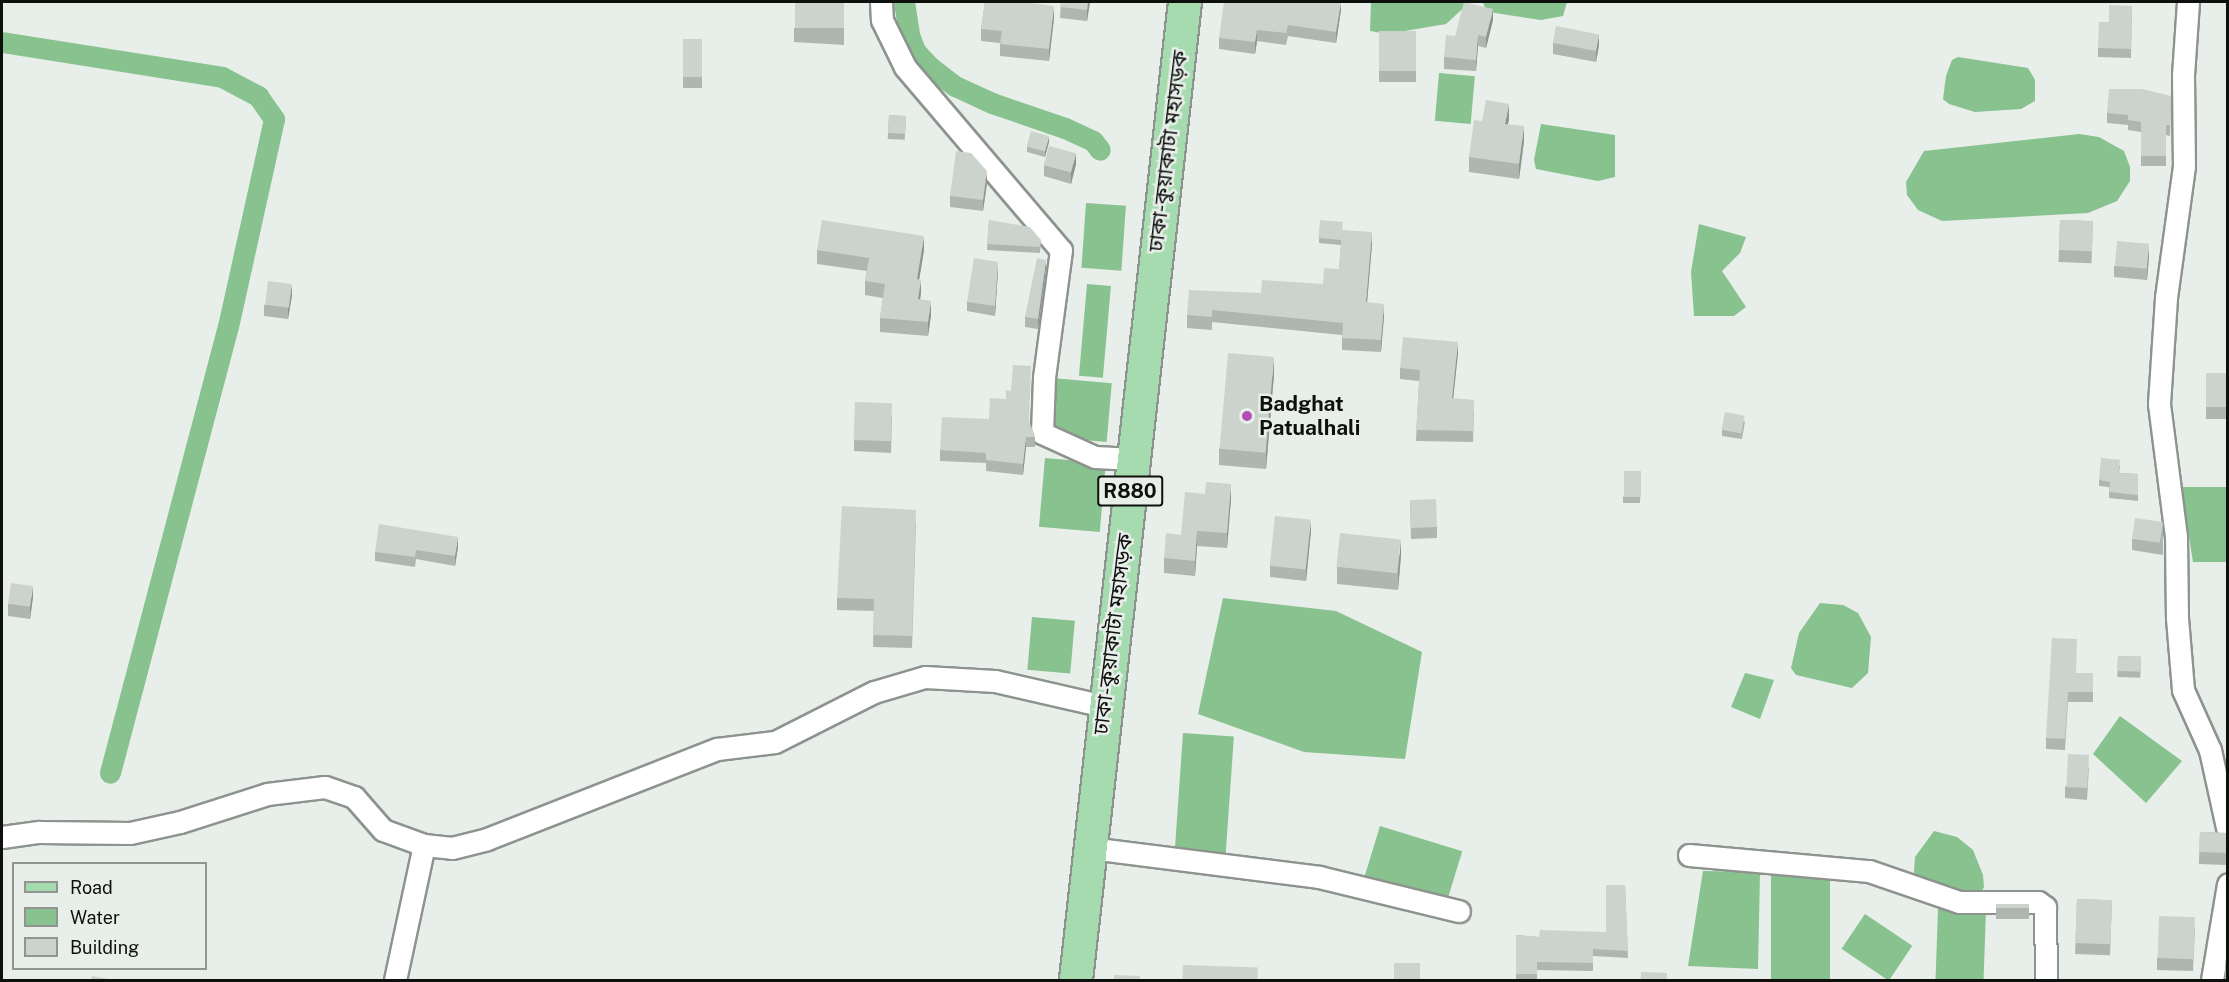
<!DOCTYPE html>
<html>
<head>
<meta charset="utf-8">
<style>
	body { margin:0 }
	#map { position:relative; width:2229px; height:982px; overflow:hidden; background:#e8eee9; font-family:"Public Sans","Noto Sans Bengali",sans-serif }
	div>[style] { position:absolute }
	.water>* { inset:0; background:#87c28f; transform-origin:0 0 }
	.canal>* { height:21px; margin:-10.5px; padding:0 10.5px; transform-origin:10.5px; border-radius:10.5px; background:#87c28f }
	.roads { filter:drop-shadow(2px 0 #8d938e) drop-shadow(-2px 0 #8d938e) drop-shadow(0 2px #8d938e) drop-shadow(0 -2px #8d938e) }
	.minor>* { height:21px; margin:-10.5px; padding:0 10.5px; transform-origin:10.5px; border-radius:10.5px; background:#fff }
	.primary>* { height:32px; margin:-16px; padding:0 16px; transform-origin:16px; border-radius:16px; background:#a5dbaf }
	.wall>* { inset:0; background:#afb5af; transform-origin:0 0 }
	.shaded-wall>* { inset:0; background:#8f938f }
	.building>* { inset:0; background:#ccd2cc; transform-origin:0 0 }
	.dots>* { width:16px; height:16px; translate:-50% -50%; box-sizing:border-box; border:3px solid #e8eee9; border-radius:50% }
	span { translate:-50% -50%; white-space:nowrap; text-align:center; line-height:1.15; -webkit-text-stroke:5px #e8eee9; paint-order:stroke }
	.shield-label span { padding:2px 4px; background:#e8eee9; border:2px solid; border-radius:4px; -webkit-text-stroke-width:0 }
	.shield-label { font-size:20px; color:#0e100e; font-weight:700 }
	.street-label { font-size:21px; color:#0e100e }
	.poi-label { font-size:21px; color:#0e100e; font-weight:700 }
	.left { translate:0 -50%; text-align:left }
	.frame { position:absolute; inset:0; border:3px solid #0e100e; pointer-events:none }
	.legend { position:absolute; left:12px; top:862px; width:195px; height:108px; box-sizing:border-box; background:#e8eee9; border:2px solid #919591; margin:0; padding:8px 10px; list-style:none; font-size:18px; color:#0e100e }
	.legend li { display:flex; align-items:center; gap:12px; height:30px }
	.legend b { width:30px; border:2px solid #919591 }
</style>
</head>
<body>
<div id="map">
	<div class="water">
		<i style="clip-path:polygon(1371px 2px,1470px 2px,1446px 24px,1387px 34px,1370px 31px)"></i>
		<i style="clip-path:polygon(1483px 2px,1567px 2px,1563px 16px,1541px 20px,1495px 13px,1485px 8px)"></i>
		<i style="clip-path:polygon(1958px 57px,2028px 68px,2035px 80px,2035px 101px,2021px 109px,1975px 112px,1949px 104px,1943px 99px,1946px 76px,1952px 60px)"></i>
		<i style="left:1439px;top:73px;width:36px;height:48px;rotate:5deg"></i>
		<i style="clip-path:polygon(1541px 124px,1615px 135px,1615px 177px,1598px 181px,1536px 169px,1534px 160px)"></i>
		<i style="clip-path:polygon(2079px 134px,2099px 137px,2124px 151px,2130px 167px,2130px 181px,2117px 201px,2088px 213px,1942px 221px,1918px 210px,1907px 195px,1906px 182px,1924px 151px)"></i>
		<i style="left:1086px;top:203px;width:40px;height:65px;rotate:4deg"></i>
		<i style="clip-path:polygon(1699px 224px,1746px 237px,1740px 253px,1722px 271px,1746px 307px,1734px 316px,1694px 316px,1691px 272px)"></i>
		<i style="left:1087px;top:284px;width:24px;height:92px;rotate:5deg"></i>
		<i style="left:1052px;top:378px;width:60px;height:59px;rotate:5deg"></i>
		<i style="left:1045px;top:458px;width:61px;height:69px;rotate:5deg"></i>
		<i style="clip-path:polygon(2181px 487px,2227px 487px,2227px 562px,2193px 562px)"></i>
		<i style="clip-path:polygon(1223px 598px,1336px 611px,1422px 652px,1405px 759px,1304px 752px,1198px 714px)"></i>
		<i style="clip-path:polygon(1820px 603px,1843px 605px,1858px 613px,1871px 637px,1868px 673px,1852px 688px,1796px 675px,1791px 668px,1799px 633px)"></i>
		<i style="left:1032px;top:617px;width:43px;height:53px;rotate:5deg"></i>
		<i style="clip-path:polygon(1745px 673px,1774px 680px,1760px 719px,1731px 707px)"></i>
		<i style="clip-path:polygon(2120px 716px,2182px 761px,2146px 803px,2093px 754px)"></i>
		<i style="left:1183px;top:733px;width:51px;height:117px;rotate:4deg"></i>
		<i style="left:1380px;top:826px;width:86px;height:54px;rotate:17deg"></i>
		<i style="clip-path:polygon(1934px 831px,1957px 837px,1973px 850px,1983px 875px,1984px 887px,1980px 894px,1969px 898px,1922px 883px,1914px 872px,1915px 857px)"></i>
		<i style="clip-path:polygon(1703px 871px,1760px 872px,1758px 969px,1688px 966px)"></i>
		<i style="left:1771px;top:872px;width:59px;height:108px"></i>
		<i style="left:1938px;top:909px;width:48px;height:71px;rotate:2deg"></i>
		<i style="left:1865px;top:914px;width:57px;height:42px;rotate:34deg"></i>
	</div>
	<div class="canal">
		<i style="left:904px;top:2px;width:33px;rotate:81deg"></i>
		<i style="left:909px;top:35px;width:17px;rotate:69deg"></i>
		<i style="left:915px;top:51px;width:21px;rotate:47deg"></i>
		<i style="left:929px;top:66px;width:33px;rotate:38deg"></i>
		<i style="left:955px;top:86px;width:41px;rotate:24.7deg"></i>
		<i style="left:992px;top:103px;width:77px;rotate:18.9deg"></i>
		<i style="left:1065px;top:128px;width:31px;rotate:25deg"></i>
		<i style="left:1093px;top:141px;width:11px;rotate:52deg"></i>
		<i style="left:2px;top:42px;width:223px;rotate:9deg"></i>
		<i style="left:222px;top:77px;width:41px;rotate:27.8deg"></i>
		<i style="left:258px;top:96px;width:28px;rotate:55deg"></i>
		<i style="left:274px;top:119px;width:212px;rotate:102.5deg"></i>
		<i style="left:228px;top:326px;width:462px;rotate:104.8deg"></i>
	</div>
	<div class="roads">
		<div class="minor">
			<i style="left:881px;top:2px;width:18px;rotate:87deg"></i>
			<i style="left:882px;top:20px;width:52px;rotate:63.9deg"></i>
			<i style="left:905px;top:67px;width:240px;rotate:49.6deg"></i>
			<i style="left:1061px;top:250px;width:129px;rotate:97.6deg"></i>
			<i style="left:1044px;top:378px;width:55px;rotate:92.1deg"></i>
			<i style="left:1042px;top:433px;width:58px;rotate:24.4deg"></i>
			<i style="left:1095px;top:457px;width:39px;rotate:3deg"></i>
			<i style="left:2188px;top:2px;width:73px;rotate:93.9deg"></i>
			<i style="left:2183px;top:75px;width:91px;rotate:89.4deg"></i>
			<i style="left:2184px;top:166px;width:133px;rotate:97.8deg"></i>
			<i style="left:2166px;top:298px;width:106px;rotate:93.8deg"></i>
			<i style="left:2159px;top:404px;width:134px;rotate:82.7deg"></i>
			<i style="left:2176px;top:537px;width:81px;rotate:89.3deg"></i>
			<i style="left:2177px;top:618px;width:72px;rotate:85.2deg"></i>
			<i style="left:2183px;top:690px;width:66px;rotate:65.8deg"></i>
			<i style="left:2210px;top:750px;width:84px;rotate:77.6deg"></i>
			<i style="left:2px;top:837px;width:37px;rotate:-8deg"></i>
			<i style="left:39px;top:832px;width:91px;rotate:0.6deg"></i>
			<i style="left:130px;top:833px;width:51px;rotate:-12.4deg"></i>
			<i style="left:180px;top:822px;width:91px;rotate:-17.8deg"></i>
			<i style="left:267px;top:794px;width:58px;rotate:-6.9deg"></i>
			<i style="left:325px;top:787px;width:31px;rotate:19deg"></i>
			<i style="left:354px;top:797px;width:44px;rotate:48.7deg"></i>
			<i style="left:383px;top:830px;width:44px;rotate:20.1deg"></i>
			<i style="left:424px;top:845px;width:28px;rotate:6deg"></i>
			<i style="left:452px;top:848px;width:36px;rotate:-14deg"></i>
			<i style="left:487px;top:839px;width:247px;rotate:-21.4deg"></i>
			<i style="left:717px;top:749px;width:58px;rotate:-6.9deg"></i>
			<i style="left:775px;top:742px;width:111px;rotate:-26.8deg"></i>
			<i style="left:874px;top:692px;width:53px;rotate:-16.4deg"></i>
			<i style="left:925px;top:677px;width:70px;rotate:3.3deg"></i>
			<i style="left:995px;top:681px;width:112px;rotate:12.9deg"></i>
			<i style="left:1090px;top:848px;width:231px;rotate:7.2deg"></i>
			<i style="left:1319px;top:877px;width:144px;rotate:13.7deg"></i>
			<i style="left:1689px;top:855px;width:181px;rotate:5.1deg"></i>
			<i style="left:1869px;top:871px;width:95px;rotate:19deg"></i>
			<i style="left:1959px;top:902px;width:79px"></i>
			<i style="left:2038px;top:902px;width:9px;rotate:36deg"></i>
			<i style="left:2045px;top:907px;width:73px;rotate:89.2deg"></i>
			<i style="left:395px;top:980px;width:138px;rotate:-77.9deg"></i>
			<i style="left:2212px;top:980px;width:97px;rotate:-80.5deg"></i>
		</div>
		<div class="primary">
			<i style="left:1076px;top:980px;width:984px;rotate:-83.64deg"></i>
		</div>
	</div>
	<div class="wall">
		<i style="clip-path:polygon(844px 2px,844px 45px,794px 42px,794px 28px)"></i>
		<i style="clip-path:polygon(985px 2px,1024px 2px,1054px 18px,1049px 61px,1000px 56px,1000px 43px,981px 41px,981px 29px)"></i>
		<i style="clip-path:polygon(1061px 2px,1090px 2px,1087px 21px,1060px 18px)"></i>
		<i style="clip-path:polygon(2132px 6px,2131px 58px,2098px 57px,2098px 48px,2109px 22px)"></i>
		<i style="clip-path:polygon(1341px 10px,1336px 43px,1288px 36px,1286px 45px,1257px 41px,1255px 54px,1219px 49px,1219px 38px)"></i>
		<i style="clip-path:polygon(1493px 20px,1486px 48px,1478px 46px,1476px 71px,1444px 69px,1444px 57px,1455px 36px)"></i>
		<i style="left:1379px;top:31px;width:37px;height:51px"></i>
		<i style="left:683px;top:39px;width:19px;height:49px"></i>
		<i style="clip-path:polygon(1553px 43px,1599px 45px,1596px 62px,1553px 54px)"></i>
		<i style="clip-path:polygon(2171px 96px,2170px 136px,2166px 135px,2166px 166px,2141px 166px,2141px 132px,2128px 130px,2128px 125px,2107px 123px,2107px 113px)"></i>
		<i style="left:889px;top:115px;width:17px;height:24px;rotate:3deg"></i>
		<i style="clip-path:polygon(1509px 119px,1508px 124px,1524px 141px,1519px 179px,1469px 172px,1469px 157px,1482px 121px)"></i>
		<i style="clip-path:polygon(1049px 142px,1045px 157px,1027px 152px,1027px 146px)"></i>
		<i style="clip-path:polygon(1076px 164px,1071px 184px,1044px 176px,1044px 165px)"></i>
		<i style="clip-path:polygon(987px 183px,983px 211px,950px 207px,950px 196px)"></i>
		<i style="clip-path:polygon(989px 220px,1041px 240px,1040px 253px,987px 250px)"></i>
		<i style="left:2060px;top:220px;width:33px;height:42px;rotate:2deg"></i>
		<i style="clip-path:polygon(1343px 230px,1372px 244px,1367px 302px,1384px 316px,1381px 352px,1342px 350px,1342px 335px,1212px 322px,1212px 330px,1187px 328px,1187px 315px,1261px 293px,1323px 284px,1339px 269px,1341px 245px,1319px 243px,1319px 238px)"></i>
		<i style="clip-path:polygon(817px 250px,924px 250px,919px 279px,921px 293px,920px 299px,931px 315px,928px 336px,880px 332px,880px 318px,883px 298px,865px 295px,865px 281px,867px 271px,817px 264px)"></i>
		<i style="clip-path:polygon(2149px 256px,2147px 280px,2114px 277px,2114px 266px)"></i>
		<i style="clip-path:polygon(1046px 269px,1038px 329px,1025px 327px,1025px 317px)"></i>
		<i style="clip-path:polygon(998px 271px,995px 316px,967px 311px,967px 302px)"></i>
		<i style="clip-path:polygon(292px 295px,288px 319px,264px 316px,264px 305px)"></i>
		<i style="clip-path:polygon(1458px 353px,1453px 398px,1474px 411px,1473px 442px,1416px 441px,1419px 381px,1400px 379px,1400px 368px)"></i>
		<i style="left:2206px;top:373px;width:22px;height:46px"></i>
		<i style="clip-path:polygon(1274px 374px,1266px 469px,1219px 465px,1219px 449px)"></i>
		<i style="clip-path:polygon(892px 415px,891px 453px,854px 451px,854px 440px)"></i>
		<i style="clip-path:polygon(989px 419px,1030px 423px,1035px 437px,1035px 447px,1026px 447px,1023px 475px,986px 471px,986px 463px,940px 461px,940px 450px)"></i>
		<i style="clip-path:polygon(1745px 421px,1742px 439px,1722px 436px,1722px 430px)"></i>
		<i style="clip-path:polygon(2120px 465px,2119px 473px,2138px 474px,2138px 501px,2109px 498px,2109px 487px,2099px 486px,2099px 480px)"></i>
		<i style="clip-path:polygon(1641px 471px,1640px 503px,1623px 503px,1623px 497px)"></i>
		<i style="clip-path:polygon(1231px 499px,1227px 548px,1197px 546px,1195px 576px,1164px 573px,1164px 558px,1181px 535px)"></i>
		<i style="clip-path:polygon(1410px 501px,1437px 527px,1437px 538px,1411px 539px)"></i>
		<i style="clip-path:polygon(916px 522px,912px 648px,873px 647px,874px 611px,837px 610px,837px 598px)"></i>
		<i style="clip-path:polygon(2163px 522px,2163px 555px,2132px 550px,2132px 539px)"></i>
		<i style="clip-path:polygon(1311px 531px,1306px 581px,1270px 577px,1270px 566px)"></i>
		<i style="clip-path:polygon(458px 547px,455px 566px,416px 559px,415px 567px,375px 561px,375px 552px)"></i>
		<i style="clip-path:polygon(1401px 555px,1398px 590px,1337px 584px,1337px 567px)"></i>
		<i style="clip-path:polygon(33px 597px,30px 619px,8px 616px,8px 604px)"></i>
		<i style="left:2118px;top:656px;width:23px;height:21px;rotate:2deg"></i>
		<i style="clip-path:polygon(2076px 673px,2093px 673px,2093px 702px,2068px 702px,2065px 750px,2046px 749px,2046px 738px)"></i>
		<i style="clip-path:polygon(2089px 767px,2087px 800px,2065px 798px,2065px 787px)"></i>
		<i style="left:2200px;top:832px;width:28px;height:32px;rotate:2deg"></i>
		<i style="clip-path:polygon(1625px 885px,1628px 958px,1593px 956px,1593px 971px,1537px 970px,1537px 981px,1516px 981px,1516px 935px,1539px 937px,1606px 932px)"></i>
		<i style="left:2077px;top:899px;width:35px;height:55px;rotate:2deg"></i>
		<i style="left:1996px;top:904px;width:33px;height:15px"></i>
		<i style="clip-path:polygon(2195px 929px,2193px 971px,2157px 970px,2157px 958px)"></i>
		<i style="clip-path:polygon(2228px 948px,2228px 981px,2225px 981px,2225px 964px)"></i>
	</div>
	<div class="shaded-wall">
		<i style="clip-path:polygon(1088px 2px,1090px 2px,1087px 21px,1087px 10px)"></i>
		<i style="clip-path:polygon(1341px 2px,1341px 10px,1336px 43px,1336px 32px)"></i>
		<i style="clip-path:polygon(1054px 6px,1054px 18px,1049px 61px,1049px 49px)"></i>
		<i style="clip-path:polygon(1493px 9px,1493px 20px,1486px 48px,1486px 37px)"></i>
		<i style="clip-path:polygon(1257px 30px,1257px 41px,1255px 54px,1255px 42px)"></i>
		<i style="clip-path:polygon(1599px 34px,1599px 45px,1596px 62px,1596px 50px)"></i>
		<i style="clip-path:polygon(1478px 35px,1478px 46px,1476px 71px,1476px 60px)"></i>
		<i style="clip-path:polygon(1509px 104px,1509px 119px,1505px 139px,1505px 124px)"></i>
		<i style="clip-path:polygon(1524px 126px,1524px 141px,1519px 179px,1519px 164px)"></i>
		<i style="clip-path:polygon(1049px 136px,1049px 142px,1045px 157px,1045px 152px)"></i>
		<i style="clip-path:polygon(1076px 153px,1076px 164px,1071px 184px,1071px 173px)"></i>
		<i style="clip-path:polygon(987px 171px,987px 183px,983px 211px,983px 200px)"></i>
		<i style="clip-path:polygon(1372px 232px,1372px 244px,1366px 315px,1366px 302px)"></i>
		<i style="clip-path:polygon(924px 236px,924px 250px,917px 293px,917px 279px)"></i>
		<i style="clip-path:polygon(2149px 244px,2149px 256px,2147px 280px,2147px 269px)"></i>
		<i style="clip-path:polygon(1046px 260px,1046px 269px,1038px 329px,1038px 319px)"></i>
		<i style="clip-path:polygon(998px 262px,998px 271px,995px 316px,995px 306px)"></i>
		<i style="clip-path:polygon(921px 280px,921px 293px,918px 313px,918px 299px)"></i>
		<i style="clip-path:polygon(292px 284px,292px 295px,288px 319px,288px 308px)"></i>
		<i style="clip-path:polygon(931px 301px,931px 315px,928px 336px,928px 322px)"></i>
		<i style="clip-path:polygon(1384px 304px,1384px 316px,1381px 352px,1381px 340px)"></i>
		<i style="clip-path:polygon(1458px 342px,1458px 353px,1452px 410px,1452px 398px)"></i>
		<i style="clip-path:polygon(1274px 357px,1274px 374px,1266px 469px,1266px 453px)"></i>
		<i style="clip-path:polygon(1026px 437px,1026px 447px,1023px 475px,1023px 464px)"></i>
		<i style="clip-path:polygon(1231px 484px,1231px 499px,1227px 548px,1227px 533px)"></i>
		<i style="clip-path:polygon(1311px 520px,1311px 531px,1306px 581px,1306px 569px)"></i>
		<i style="clip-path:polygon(1197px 531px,1197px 546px,1195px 576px,1195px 561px)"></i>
		<i style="clip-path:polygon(458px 537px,458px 547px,455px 566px,455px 556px)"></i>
		<i style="clip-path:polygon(1401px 539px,1401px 555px,1398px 590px,1398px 573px)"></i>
		<i style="clip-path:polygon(33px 586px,33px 597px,30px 619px,30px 608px)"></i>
	</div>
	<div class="building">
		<i style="left:795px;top:2px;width:49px;height:26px"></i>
		<i style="clip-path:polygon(985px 2px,1023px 2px,1054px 6px,1049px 49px,1000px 44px,1002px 31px,981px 29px)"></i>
		<i style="clip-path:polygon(1061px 2px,1088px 2px,1087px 10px,1060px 7px)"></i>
		<i style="clip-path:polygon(1224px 2px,1341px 2px,1336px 32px,1288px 25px,1286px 33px,1257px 30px,1255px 42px,1219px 38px)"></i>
		<i style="clip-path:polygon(1464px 2px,1493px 9px,1486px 37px,1478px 35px,1476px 60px,1444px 57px,1446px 35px,1455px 36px)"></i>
		<i style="clip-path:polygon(2109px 5px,2132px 6px,2131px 49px,2098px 48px,2099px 22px,2109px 22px)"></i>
		<i style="left:1556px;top:26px;width:44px;height:17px;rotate:11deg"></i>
		<i style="left:1379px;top:31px;width:37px;height:40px"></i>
		<i style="left:683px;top:39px;width:19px;height:38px"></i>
		<i style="clip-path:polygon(2109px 89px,2142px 89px,2171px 96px,2170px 125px,2166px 125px,2166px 156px,2141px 156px,2141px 122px,2128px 120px,2128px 115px,2107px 113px)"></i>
		<i style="clip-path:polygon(1486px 100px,1509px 104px,1505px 124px,1524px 126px,1519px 164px,1469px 157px,1474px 120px,1482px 121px)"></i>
		<i style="left:889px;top:115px;width:17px;height:18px;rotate:3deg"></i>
		<i style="left:1031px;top:131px;width:19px;height:16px;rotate:16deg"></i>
		<i style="left:1049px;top:146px;width:28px;height:20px;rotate:15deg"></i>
		<i style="clip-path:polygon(956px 151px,971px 153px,987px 171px,983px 200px,950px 196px)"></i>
		<i style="clip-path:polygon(822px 220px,924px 236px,917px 279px,921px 280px,918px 299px,931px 301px,928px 322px,880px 318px,885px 284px,865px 281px,869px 258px,817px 250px)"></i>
		<i style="clip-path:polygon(989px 220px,1030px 227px,1041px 240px,1040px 247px,987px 244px)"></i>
		<i style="left:1320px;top:220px;width:23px;height:18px;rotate:5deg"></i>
		<i style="left:2060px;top:220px;width:33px;height:30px;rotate:2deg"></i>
		<i style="clip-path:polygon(1342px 230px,1372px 232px,1366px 302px,1384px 304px,1381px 340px,1342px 338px,1343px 323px,1212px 310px,1212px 317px,1187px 315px,1189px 290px,1261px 293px,1262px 280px,1323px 284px,1324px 268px,1339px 269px)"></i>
		<i style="left:2117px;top:241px;width:32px;height:25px;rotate:5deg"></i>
		<i style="clip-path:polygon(974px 258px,998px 262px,995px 306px,967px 302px)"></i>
		<i style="clip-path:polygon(1037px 258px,1046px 260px,1038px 319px,1025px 317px)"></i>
		<i style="left:268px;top:281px;width:24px;height:24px;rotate:7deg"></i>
		<i style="clip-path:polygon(1403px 337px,1458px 342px,1452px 398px,1474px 400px,1473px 431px,1416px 430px,1420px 370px,1400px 368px)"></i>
		<i style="left:1228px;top:353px;width:46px;height:96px;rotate:5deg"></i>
		<i style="clip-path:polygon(1013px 365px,1031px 366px,1029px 422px,1035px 437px,1026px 437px,1023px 464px,986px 460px,986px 453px,940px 450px,942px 417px,989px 419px,990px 398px,1006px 399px,1006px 390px,1011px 391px)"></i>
		<i style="left:2206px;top:373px;width:22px;height:34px"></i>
		<i style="left:855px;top:402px;width:37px;height:38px;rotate:2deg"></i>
		<i style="left:1725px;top:412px;width:20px;height:18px;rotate:11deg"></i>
		<i style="clip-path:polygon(2101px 458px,2120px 460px,2118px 473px,2138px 474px,2138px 495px,2109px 492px,2110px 482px,2099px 480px)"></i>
		<i style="left:1624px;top:471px;width:17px;height:26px"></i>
		<i style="clip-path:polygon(1206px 482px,1231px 484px,1227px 533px,1197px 531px,1195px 561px,1164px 558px,1166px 533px,1181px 535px,1185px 492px,1205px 494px)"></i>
		<i style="left:1436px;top:499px;width:28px;height:26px;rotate:88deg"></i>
		<i style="clip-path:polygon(842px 506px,916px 510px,912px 636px,873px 635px,874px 599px,837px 598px)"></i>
		<i style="left:1275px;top:516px;width:36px;height:50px;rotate:6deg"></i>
		<i style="left:2135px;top:518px;width:28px;height:21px;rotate:8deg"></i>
		<i style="clip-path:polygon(379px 524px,458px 537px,455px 556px,416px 550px,415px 557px,375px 552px)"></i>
		<i style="left:1340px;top:533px;width:61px;height:34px;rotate:6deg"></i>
		<i style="left:11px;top:583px;width:22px;height:21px;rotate:8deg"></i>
		<i style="clip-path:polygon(2052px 638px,2077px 639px,2076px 673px,2093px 673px,2093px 692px,2068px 692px,2065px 739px,2046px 738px)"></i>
		<i style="left:2118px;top:656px;width:23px;height:15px;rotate:2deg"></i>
		<i style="left:2068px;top:754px;width:21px;height:33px;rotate:3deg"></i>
		<i style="left:2200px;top:832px;width:28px;height:20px;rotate:2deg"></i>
		<i style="clip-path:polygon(1606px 885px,1625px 885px,1628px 951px,1593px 949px,1593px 963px,1537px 962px,1537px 974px,1516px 974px,1516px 935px,1539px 937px,1540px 930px,1606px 932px)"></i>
		<i style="left:2077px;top:899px;width:35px;height:44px;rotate:2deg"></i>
		<i style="left:1996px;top:904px;width:33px;height:4px"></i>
		<i style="left:2159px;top:916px;width:36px;height:42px;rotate:2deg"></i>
		<i style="clip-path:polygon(2228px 948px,2228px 965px,2225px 964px)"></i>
		<i style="left:1394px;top:963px;width:26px;height:18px"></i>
		<i style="left:1183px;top:965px;width:75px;height:16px;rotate:2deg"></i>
		<i style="left:1641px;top:972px;width:26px;height:9px;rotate:2deg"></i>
		<i style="clip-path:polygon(1114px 975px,1140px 976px,1139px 981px,1114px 981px)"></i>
		<i style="clip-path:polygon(92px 976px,119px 981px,91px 981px)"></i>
	</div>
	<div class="dots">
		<i style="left:1247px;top:416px;background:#b34db1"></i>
	</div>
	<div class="shield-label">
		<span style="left:1130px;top:491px">R880</span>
	</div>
	<div class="street-label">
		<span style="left:1168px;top:151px;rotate:-83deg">ঢাকা-কুয়াকাটা মহাসড়ক</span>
		<span style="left:1113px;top:634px;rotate:-83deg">ঢাকা-কুয়াকাটা মহাসড়ক</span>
	</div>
	<div class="poi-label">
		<span class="left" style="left:1259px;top:416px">Badghat<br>Patualhali</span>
	</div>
	<div class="frame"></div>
	<ul class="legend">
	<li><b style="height:8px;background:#a5dbaf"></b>Road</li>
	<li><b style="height:16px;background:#87c28f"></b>Water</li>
	<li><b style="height:16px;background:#ccd2cc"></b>Building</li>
	</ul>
</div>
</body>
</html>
